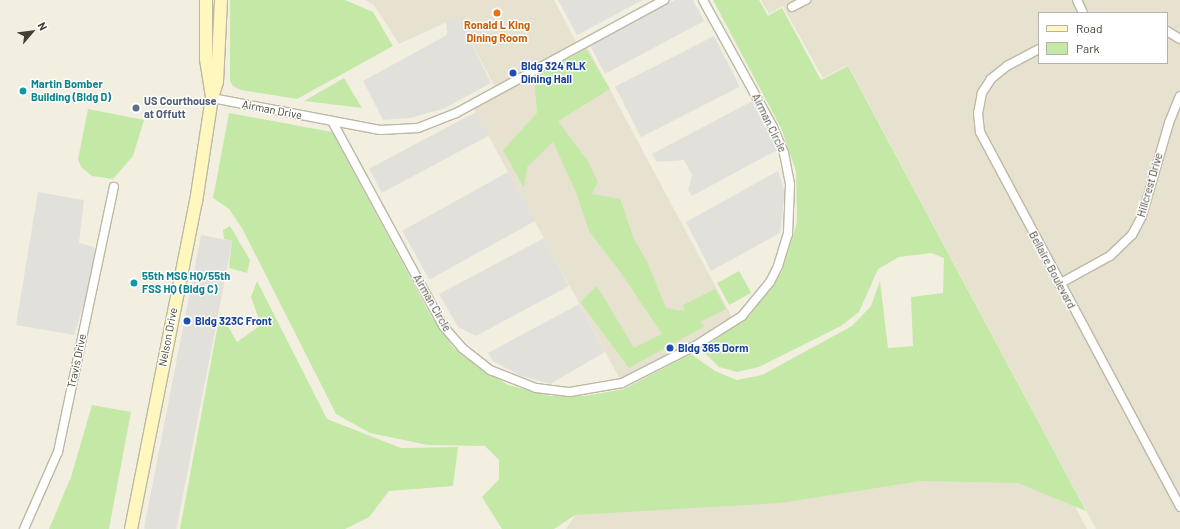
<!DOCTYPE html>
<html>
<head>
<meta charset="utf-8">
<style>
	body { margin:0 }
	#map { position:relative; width:1180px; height:529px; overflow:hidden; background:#f2efe1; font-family:Barlow,sans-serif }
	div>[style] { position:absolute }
	.residential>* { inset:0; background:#e6e2cf }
	.green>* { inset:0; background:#c4e9a7; transform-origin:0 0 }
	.parking>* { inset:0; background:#e2e0db; transform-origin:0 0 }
	.roads { filter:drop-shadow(1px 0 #bdb8a4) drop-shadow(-1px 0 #bdb8a4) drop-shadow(0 1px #bdb8a4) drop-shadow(0 -1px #bdb8a4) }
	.street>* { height:8px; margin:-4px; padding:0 4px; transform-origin:4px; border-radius:4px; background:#fff }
	.secondary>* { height:12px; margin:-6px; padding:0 6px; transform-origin:6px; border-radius:6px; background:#fff7be }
	.dots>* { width:11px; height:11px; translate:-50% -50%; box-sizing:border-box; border:2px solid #fff; border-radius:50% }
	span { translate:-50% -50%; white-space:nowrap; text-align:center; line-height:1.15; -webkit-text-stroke:3px #fff; paint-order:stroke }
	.food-label { font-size:11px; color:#c56008; font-weight:700 }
	.transit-label { font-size:11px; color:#164399; font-weight:700 }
	.left { translate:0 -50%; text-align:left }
	.culture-label { font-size:11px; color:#0d838f; font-weight:700 }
	.service-label { font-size:11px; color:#4e5e75; font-weight:700 }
	.street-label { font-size:11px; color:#433f32 }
	.legend { position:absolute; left:1038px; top:12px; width:130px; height:52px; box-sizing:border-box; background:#fff; border:1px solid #b4b2ad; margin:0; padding:5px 7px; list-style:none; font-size:12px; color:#433f32 }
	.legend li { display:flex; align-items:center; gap:8px; height:20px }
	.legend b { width:20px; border:1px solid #b4b2ad }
	.north { position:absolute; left:12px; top:12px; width:40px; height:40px; -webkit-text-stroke:3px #fff; paint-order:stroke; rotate:62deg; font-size:11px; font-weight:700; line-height:16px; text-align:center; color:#433f32 }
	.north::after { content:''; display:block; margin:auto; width:14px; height:18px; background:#433f32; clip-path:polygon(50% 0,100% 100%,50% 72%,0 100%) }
</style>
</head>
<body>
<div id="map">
	<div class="residential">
		<i style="clip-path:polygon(365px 0,554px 0,578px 46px,585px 43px,734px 321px,622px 383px,472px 105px,497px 91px,458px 17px,399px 44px,374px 5px)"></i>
		<i style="clip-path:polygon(evenodd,761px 0,1180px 0,1180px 529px,1096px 529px,848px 65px,823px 78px,783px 6px,769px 14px,761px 0,1039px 13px,1167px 13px,1167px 63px,1039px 63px,1039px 13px)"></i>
		<i style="clip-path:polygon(1051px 461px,1087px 529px,566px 529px,575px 515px,721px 503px,931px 480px)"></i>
	</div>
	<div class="green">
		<i style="clip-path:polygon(230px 0,345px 0,373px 12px,393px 46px,297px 99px,241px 90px,233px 86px,230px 81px)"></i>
		<i style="clip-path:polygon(713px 0,759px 0,768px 16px,782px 8px,821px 80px,848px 66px,1086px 511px,1018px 483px,921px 481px,780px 503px,575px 515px,554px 529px,502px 529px,482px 497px,499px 479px,499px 460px,485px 446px,428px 445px,370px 433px,336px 414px,243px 230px,229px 209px,213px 198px,229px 113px,332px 132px,431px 316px,453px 347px,474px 364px,508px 385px,550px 396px,585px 396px,624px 389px,691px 354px,715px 371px,737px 380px,762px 375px,852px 326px,871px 306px,880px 281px,888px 348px,913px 346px,911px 297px,943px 293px,944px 258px,931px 253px,899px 257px,878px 269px,859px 312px,841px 326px,759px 367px,737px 372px,719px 367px,705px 353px,705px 347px,750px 315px,782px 272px,797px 222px,796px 171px,781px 128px)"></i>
		<i style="clip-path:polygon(586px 49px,610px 89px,558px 121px,587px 160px,598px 182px,592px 194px,620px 199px,634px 239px,648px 264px,666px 308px,685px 311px,683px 305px,715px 289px,726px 309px,700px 322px,705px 326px,629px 368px,580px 302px,597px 286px,634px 348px,662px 334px,621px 273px,589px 231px,576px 192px,553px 142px,527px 167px,524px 188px,503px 150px,537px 113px,534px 78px)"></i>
		<i style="clip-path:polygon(344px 78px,362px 108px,304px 101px)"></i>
		<i style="clip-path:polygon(88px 109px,144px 120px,133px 156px,113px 179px,92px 176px,81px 167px,78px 159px)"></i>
		<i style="clip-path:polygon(230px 226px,250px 260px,247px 273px,229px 268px,232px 241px,224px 239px,223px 230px)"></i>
		<i style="left:739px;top:271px;width:25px;height:25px;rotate:61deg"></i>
		<i style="clip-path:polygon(257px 281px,327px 419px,401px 448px,458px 447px,453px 486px,389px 491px,369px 517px,345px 529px,180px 529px,220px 313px,237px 342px,261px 325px,251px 297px)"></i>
		<i style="clip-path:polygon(92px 405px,131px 412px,109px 529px,49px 529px,71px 477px)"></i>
	</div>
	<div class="parking">
		<i style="clip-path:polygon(558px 0,643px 0,577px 35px)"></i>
		<i style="clip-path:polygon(675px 0,693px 0,704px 21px,605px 74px,590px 45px)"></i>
		<i style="clip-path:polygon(458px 16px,491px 83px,445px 108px,411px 118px,383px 120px,363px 81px,447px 35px,446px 22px)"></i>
		<i style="left:714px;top:36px;width:57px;height:111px;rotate:63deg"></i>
		<i style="clip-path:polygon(754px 100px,777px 150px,692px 196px,688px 190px,692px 175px,684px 160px,657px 162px,652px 154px)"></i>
		<i style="left:476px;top:112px;width:27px;height:121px;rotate:62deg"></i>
		<i style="clip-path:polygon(778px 171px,785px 192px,780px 233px,711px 271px,686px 222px)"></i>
		<i style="left:508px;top:172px;width:56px;height:121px;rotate:61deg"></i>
		<i style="clip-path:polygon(38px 192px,84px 200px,79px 243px,94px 247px,98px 261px,74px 335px,16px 325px)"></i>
		<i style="left:201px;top:235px;width:32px;height:299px;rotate:11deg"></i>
		<i style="clip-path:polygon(544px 238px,569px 286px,476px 336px,458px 327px,439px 294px)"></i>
		<i style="clip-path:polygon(579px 304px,605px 352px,550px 384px,519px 375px,493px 361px,488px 353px)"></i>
	</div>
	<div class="roads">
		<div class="street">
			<i style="left:1077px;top:0;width:14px;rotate:65deg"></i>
			<i style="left:792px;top:7px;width:16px;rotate:-27deg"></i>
			<i style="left:1167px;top:31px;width:15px;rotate:32deg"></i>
			<i style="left:1039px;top:49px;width:36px;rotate:152deg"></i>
			<i style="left:1007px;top:66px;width:21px;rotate:141deg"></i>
			<i style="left:991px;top:79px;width:17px;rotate:123deg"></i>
			<i style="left:982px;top:93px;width:20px;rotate:101deg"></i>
			<i style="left:978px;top:113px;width:19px;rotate:84deg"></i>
			<i style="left:980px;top:132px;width:425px;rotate:61.9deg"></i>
			<i style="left:212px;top:98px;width:171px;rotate:10.8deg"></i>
			<i style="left:380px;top:130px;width:38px;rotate:-3deg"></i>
			<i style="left:418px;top:128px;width:41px;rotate:-21.5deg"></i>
			<i style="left:456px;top:113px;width:237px;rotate:-28.5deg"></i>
			<i style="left:332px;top:121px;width:234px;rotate:61.5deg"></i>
			<i style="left:444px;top:327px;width:28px;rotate:49deg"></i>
			<i style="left:462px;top:348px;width:36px;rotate:38deg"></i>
			<i style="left:490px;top:370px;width:49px;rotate:21.4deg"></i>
			<i style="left:536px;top:388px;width:34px;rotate:7deg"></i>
			<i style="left:570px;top:392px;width:53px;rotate:-9.8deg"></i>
			<i style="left:622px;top:383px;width:82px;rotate:-26.9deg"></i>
			<i style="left:695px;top:346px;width:56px;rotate:-32.6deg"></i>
			<i style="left:742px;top:316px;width:44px;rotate:-50.5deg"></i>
			<i style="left:770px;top:282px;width:18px;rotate:-63deg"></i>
			<i style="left:778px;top:266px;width:34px;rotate:-73deg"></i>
			<i style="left:788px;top:234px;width:50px;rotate:-87.7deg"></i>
			<i style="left:790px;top:184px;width:32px;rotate:-101deg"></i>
			<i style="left:784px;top:153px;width:28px;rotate:-113deg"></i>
			<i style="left:773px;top:127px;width:145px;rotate:-118.9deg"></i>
			<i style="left:1059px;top:284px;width:58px;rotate:-28.8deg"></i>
			<i style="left:1110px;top:256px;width:30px;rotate:-44deg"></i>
			<i style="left:1132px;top:235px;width:21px;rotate:-62deg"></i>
			<i style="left:1142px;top:216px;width:97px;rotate:-73.8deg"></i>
			<i style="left:1169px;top:123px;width:29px;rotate:-68deg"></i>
			<i style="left:24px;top:529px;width:84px;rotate:-66.2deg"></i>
			<i style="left:58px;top:452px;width:271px;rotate:-78.1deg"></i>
		</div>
		<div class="secondary">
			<i style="left:206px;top:0;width:59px;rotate:90deg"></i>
			<i style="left:206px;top:59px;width:37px;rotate:81deg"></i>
			<i style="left:131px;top:529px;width:333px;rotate:-78.8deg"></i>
			<i style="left:196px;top:202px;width:105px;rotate:-81.3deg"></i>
			<i style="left:212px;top:98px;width:17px;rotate:-73deg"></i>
			<i style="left:217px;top:82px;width:82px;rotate:-87.2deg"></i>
		</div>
	</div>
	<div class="dots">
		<i style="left:497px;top:13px;background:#e8710a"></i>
		<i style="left:513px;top:73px;background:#1a4fb4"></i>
		<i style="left:23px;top:91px;background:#0f9aa8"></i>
		<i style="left:136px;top:108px;background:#5c6f8a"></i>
		<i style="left:134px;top:283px;background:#0f9aa8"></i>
		<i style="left:187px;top:321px;background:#1a4fb4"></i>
		<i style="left:670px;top:348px;background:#1a4fb4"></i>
	</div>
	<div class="food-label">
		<span style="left:497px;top:32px">Ronald L King<br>Dining Room</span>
	</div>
	<div class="transit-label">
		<span class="left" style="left:521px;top:73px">Bldg 324 RLK<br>Dining Hall</span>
		<span class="left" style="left:195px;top:321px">Bldg 323C Front</span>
		<span class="left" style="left:678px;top:348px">Bldg 365 Dorm</span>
	</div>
	<div class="culture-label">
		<span class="left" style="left:31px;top:91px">Martin Bomber<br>Building (Bldg D)</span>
		<span class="left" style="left:142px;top:283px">55th MSG HQ/55th<br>FSS HQ (Bldg C)</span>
	</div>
	<div class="service-label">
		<span class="left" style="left:144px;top:108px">US Courthouse<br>at Offutt</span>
	</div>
	<div class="street-label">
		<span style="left:272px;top:110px;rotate:11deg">Airman Drive</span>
		<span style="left:769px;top:123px;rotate:64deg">Airman Circle</span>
		<span style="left:1150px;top:185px;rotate:-74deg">Hillcrest Drive</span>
		<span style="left:1052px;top:270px;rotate:62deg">Bellaire Boulevard</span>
		<span style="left:432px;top:303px;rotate:60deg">Airman Circle</span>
		<span style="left:168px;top:337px;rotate:-79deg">Nelson Drive</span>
		<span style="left:77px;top:361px;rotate:-78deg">Travis Drive</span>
	</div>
	<ul class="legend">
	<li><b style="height:5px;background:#fff7be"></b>Road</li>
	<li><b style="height:11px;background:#c4e9a7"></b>Park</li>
	</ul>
	<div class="north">N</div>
</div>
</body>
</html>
